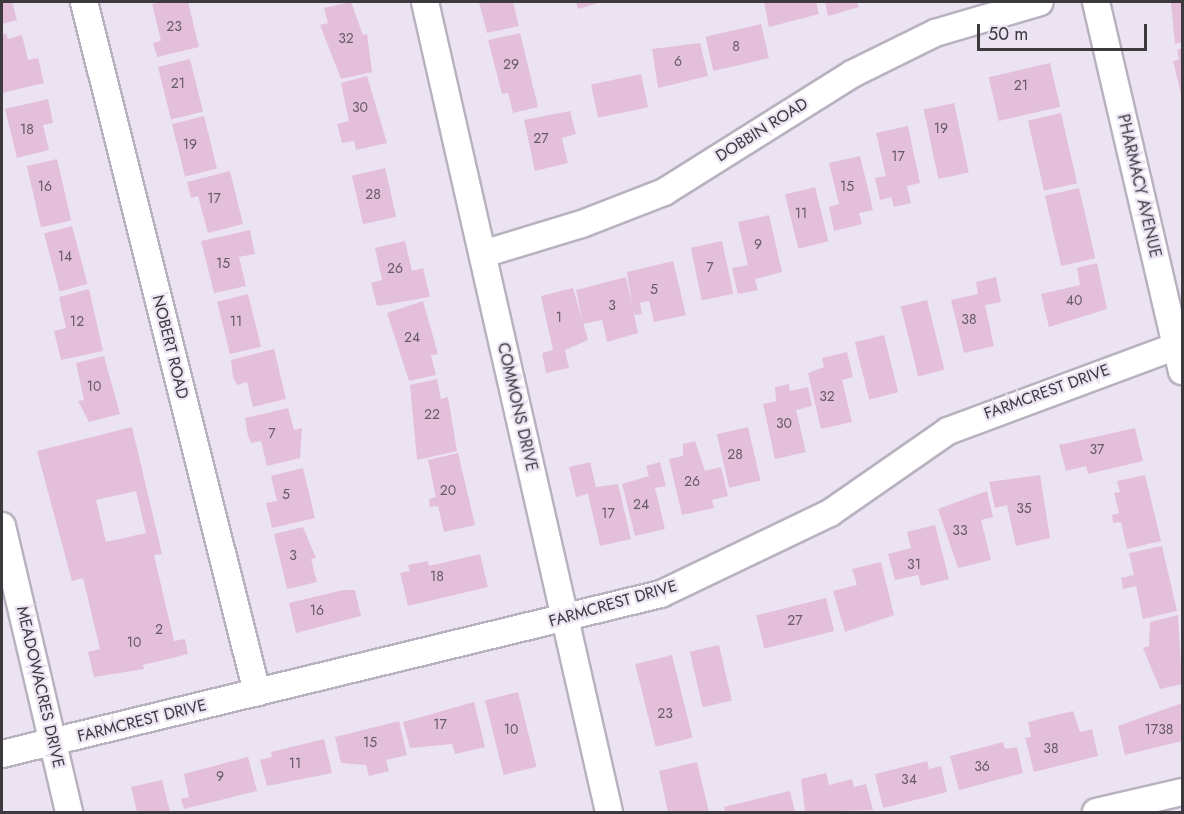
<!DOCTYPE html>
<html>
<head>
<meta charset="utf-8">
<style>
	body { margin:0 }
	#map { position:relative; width:1184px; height:814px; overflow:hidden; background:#ebe3f2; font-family:Jost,sans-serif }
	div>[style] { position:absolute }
	.building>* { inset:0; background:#e3bfda; transform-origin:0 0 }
	.roads { filter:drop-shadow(2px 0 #b8b1bf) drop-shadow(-2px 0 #b8b1bf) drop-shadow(0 2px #b8b1bf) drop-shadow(0 -2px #b8b1bf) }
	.street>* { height:26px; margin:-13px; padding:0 13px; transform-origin:13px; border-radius:13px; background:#fff }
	span { translate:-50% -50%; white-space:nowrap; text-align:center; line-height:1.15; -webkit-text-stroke:4.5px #ebe3f2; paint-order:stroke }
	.number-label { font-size:14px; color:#665a66 }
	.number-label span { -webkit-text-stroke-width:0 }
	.street-label { font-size:16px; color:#3c393f }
	.frame { position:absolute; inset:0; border:3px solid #3c393f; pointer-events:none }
	.scale { position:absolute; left:977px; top:24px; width:170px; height:27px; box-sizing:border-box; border:3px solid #3c393f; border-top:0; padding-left:8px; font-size:18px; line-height:21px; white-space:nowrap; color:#3c393f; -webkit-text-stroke:4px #ebe3f2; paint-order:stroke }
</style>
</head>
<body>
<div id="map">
	<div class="building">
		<i style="clip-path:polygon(2px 2px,12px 2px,17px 20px,2px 24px)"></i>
		<i style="clip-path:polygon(164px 2px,188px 2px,199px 47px,157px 57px,153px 43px,161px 41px,152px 4px)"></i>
		<i style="clip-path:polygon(351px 2px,363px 35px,367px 34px,372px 72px,341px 79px,320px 25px,328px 23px,324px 8px)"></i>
		<i style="clip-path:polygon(479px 2px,513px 2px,519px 26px,487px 33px)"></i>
		<i style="clip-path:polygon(576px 2px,598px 2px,598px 3px,578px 9px)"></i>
		<i style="clip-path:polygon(764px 2px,816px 2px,819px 14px,769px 27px)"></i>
		<i style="clip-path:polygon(825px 2px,857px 2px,859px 7px,828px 16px)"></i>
		<i style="clip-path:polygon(1182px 2px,1182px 42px,1175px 44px,1171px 3px)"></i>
		<i style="left:761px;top:24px;width:35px;height:57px;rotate:77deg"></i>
		<i style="clip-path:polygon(6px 33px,8px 39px,22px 35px,28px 60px,38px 58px,44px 83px,2px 93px,2px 35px)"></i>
		<i style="clip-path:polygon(520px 33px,538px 107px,513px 113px,508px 93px,502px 94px,488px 40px)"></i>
		<i style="clip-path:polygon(700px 43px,708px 76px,658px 88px,652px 49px)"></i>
		<i style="clip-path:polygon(1182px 48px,1182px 98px,1173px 61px,1179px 60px,1177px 50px)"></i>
		<i style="left:190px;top:59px;width:54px;height:33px;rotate:76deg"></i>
		<i style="left:1050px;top:63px;width:45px;height:63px;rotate:77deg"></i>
		<i style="left:641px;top:74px;width:34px;height:51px;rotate:78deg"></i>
		<i style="clip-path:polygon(367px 76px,387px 143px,356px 150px,354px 141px,342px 143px,337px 124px,349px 121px,341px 83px)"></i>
		<i style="clip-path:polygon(48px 99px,53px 123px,43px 125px,49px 150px,17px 158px,5px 109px)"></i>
		<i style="left:954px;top:103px;width:71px;height:31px;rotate:78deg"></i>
		<i style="clip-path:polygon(570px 111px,576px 134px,562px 138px,568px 163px,535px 171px,524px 120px)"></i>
		<i style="left:1061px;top:113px;width:72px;height:34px;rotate:77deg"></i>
		<i style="left:204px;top:116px;width:54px;height:33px;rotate:76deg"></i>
		<i style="clip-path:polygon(908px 126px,920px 183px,907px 186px,911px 203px,894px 207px,891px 197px,880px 200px,875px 178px,886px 176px,876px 133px)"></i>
		<i style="clip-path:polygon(860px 156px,873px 210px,859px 213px,862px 224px,834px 231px,829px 207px,839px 204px,829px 163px)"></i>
		<i style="left:57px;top:159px;width:63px;height:31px;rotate:77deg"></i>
		<i style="left:385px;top:168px;width:50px;height:34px;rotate:77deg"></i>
		<i style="clip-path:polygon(230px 171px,243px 224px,208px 233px,198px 196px,191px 198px,187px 182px)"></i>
		<i style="left:815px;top:187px;width:56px;height:31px;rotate:76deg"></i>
		<i style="left:1079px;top:188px;width:72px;height:35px;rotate:77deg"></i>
		<i style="clip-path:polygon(769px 215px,782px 272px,755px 279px,758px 290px,738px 294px,732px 268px,748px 265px,738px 222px)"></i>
		<i style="left:72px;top:226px;width:60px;height:29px;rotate:75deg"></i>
		<i style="clip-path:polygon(250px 230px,255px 254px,239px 257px,246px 286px,214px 293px,201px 241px)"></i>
		<i style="clip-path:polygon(405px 241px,412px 271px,423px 268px,430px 297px,377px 306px,371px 283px,382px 280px,375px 248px)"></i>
		<i style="left:722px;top:241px;width:54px;height:32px;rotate:78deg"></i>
		<i style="clip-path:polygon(673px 261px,686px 315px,654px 322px,649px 301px,640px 303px,642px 314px,635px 315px,633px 309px,638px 333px,607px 342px,602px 320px,583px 324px,576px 290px,626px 277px,632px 305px,627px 272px)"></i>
		<i style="clip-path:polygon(1097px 263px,1107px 309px,1049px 327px,1041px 294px,1080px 285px,1077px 268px)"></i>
		<i style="clip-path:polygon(996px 277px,1001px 302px,985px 305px,994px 346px,964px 353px,951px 300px,978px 294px,976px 282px)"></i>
		<i style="clip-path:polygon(573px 288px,588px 340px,565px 350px,569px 368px,546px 373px,542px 353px,553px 350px,541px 296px)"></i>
		<i style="clip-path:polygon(89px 289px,103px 351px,61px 360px,54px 331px,66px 328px,59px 297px)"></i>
		<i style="left:248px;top:294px;width:54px;height:32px;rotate:76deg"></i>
		<i style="left:927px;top:300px;width:72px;height:27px;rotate:76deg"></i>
		<i style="clip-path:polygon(423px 301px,438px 354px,431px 355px,436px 375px,409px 381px,387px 313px)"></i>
		<i style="left:884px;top:335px;width:59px;height:30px;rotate:76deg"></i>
		<i style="clip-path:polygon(274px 349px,286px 399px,253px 407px,247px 382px,237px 385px,233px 377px,231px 360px)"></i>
		<i style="clip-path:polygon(847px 352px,853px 377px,842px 380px,852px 422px,821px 429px,808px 373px,824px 367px,822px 358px)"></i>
		<i style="clip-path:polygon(104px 356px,120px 414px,89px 422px,78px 401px,84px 400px,76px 363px)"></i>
		<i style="clip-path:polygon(437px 379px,441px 399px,448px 397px,457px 451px,417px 460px,410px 385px)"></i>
		<i style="clip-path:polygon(789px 384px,790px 391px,808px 387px,812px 406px,796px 410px,806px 452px,775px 459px,763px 404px,776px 401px,775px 387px)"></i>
		<i style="clip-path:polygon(288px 408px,294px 430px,302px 428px,300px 458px,267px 466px,261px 441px,251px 443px,248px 436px,245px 418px)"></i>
		<i style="clip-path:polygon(evenodd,132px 427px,162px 554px,154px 555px,174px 641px,185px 639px,188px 654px,143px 665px,144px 669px,94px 677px,88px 652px,100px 649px,83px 578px,72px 581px,37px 451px,132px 427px,136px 491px,146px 533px,106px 542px,96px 500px,136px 491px)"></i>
		<i style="left:748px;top:427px;width:55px;height:32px;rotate:77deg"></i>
		<i style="clip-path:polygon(1135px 428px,1143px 461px,1088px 474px,1086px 466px,1066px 471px,1059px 445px)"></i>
		<i style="clip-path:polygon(695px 441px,705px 471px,721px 467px,728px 496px,712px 500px,714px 508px,682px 515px,669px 459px,683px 456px,683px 444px)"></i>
		<i style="clip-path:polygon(458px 453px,475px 525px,444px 532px,438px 506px,430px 507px,429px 499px,436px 497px,428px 460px)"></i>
		<i style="clip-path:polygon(590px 462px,596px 487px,618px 484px,631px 539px,600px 546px,588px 494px,576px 497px,569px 467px)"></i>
		<i style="clip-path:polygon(660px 462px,666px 486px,655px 488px,665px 529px,635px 536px,622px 484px,649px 476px,646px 466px)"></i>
		<i style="clip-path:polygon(303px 468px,315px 518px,272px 528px,266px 503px,277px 501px,271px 476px)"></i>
		<i style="clip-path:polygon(1040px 475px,1050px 538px,1016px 546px,1007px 505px,995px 508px,989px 482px)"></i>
		<i style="clip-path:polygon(1145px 475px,1161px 541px,1127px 549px,1121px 522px,1113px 523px,1112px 515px,1119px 513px,1114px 493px,1120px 492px,1117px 481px)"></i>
		<i style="clip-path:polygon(987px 491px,993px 517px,981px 520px,991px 560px,958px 568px,938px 509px)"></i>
		<i style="clip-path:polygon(935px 525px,949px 579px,921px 586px,918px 575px,895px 580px,888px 554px,911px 548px,907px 532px)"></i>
		<i style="clip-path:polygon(303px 527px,316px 558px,311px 559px,317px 582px,287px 589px,274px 534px)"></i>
		<i style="clip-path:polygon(1162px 546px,1177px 611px,1143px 619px,1136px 586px,1123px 589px,1121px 578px,1134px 575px,1129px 553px)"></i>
		<i style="clip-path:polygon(480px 554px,488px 587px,408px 606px,400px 573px,410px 571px,408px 565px,428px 561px,429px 566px)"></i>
		<i style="clip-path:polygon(881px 562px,894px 615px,845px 632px,833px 591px,857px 585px,852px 569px)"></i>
		<i style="clip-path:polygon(343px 590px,355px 590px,361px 616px,296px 633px,289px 603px)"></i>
		<i style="left:826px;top:598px;width:34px;height:72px;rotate:76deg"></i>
		<i style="clip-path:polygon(1178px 615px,1182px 684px,1160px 689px,1143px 648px,1149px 646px,1150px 622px)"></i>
		<i style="left:719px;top:645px;width:57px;height:30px;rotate:77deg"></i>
		<i style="left:672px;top:655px;width:85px;height:38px;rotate:76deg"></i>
		<i style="left:518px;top:692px;width:77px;height:34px;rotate:76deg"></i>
		<i style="clip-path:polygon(474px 702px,485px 747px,455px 754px,452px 744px,410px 748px,403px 722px)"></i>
		<i style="clip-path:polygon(1182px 703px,1182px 741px,1125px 755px,1118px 726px)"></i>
		<i style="clip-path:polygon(1073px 711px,1080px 732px,1092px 729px,1098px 756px,1034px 772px,1025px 738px,1031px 737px,1028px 722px)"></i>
		<i style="clip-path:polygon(399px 721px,407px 755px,386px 760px,389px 771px,369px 776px,366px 765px,341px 763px,335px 737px)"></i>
		<i style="clip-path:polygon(324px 739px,332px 773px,267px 786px,260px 760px,272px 757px,271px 752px)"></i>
		<i style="clip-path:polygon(1003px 742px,1005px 749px,1017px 747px,1023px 773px,959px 790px,950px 756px)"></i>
		<i style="clip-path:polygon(248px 757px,257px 791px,184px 809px,181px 799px,189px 797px,184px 774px)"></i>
		<i style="clip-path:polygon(927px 761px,929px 769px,941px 766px,947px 792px,883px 808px,875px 774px)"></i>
		<i style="clip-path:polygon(697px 762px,709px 812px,668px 812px,659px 771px)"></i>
		<i style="clip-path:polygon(826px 773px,829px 785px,852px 779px,854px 787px,866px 784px,873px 810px,805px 812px,801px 779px)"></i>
		<i style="clip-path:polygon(162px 780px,170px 812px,137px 812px,131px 787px)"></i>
		<i style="clip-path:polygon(790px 791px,795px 812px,725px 812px,724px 807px)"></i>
	</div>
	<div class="roads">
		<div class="street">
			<i style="left:84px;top:2px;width:712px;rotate:75.94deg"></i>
			<i style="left:425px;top:2px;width:831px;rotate:77.2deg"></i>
			<i style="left:1096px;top:2px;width:379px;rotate:76.9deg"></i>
			<i style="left:483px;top:254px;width:103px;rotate:-16.9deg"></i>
			<i style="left:582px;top:224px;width:88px;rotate:-21.3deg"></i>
			<i style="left:664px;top:192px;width:222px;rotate:-32.1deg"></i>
			<i style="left:852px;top:74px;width:93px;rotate:-26.3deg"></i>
			<i style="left:935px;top:33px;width:109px;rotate:-16.4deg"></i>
			<i style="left:2px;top:526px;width:294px;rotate:76.8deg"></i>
			<i style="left:2px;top:754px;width:678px;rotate:-13.65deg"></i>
			<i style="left:661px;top:594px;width:187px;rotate:-25.6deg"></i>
			<i style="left:830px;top:513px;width:144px;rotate:-34.8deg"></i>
			<i style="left:948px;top:431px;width:250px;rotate:-20.4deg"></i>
			<i style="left:1096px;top:812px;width:88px;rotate:-13.1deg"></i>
		</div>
	</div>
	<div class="number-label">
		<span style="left:174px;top:26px">23</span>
		<span style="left:346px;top:38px">32</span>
		<span style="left:736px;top:46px">8</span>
		<span style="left:678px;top:61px">6</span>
		<span style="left:511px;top:64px">29</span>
		<span style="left:178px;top:83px">21</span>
		<span style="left:1021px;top:85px">21</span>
		<span style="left:360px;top:107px">30</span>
		<span style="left:941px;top:128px">19</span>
		<span style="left:27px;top:129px">18</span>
		<span style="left:541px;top:138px">27</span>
		<span style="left:190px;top:144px">19</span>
		<span style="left:898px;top:156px">17</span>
		<span style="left:45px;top:186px">16</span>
		<span style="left:847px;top:186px">15</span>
		<span style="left:373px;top:194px">28</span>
		<span style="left:214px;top:198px">17</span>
		<span style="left:801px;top:213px">11</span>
		<span style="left:758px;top:244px">9</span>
		<span style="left:65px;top:256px">14</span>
		<span style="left:223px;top:263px">15</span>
		<span style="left:710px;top:267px">7</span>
		<span style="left:395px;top:268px">26</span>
		<span style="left:654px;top:289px">5</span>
		<span style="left:1074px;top:300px">40</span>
		<span style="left:612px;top:305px">3</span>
		<span style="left:559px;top:317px">1</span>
		<span style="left:969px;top:319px">38</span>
		<span style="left:77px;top:321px">12</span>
		<span style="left:236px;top:321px">11</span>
		<span style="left:412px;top:337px">24</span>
		<span style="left:94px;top:386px">10</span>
		<span style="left:827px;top:396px">32</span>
		<span style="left:432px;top:414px">22</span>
		<span style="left:784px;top:423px">30</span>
		<span style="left:272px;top:433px">7</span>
		<span style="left:1097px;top:449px">37</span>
		<span style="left:735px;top:454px">28</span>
		<span style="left:692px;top:481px">26</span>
		<span style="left:448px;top:490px">20</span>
		<span style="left:286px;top:494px">5</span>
		<span style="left:641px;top:504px">24</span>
		<span style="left:1024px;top:508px">35</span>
		<span style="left:608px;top:513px">17</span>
		<span style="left:960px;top:530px">33</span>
		<span style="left:293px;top:555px">3</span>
		<span style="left:914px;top:564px">31</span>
		<span style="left:437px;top:576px">18</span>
		<span style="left:317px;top:610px">16</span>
		<span style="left:795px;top:620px">27</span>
		<span style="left:159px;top:629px">2</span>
		<span style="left:134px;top:642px">10</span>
		<span style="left:665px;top:713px">23</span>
		<span style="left:440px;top:724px">17</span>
		<span style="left:511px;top:729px">10</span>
		<span style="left:1159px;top:729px">1738</span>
		<span style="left:370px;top:742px">15</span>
		<span style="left:1051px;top:748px">38</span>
		<span style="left:295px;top:763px">11</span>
		<span style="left:982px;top:766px">36</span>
		<span style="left:220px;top:776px">9</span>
		<span style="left:909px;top:779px">34</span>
	</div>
	<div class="street-label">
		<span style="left:762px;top:130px;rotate:-32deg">DOBBIN ROAD</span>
		<span style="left:1139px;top:186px;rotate:77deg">PHARMACY AVENUE</span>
		<span style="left:170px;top:347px;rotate:76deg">NOBERT ROAD</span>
		<span style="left:1047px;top:392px;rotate:-20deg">FARMCREST DRIVE</span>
		<span style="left:517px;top:407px;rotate:77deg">COMMONS DRIVE</span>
		<span style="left:613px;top:604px;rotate:-16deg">FARMCREST DRIVE</span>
		<span style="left:40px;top:687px;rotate:77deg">MEADOWACRES DRIVE</span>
		<span style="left:142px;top:721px;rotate:-14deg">FARMCREST DRIVE</span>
	</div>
	<div class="frame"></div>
	<div class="scale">50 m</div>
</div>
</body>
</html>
